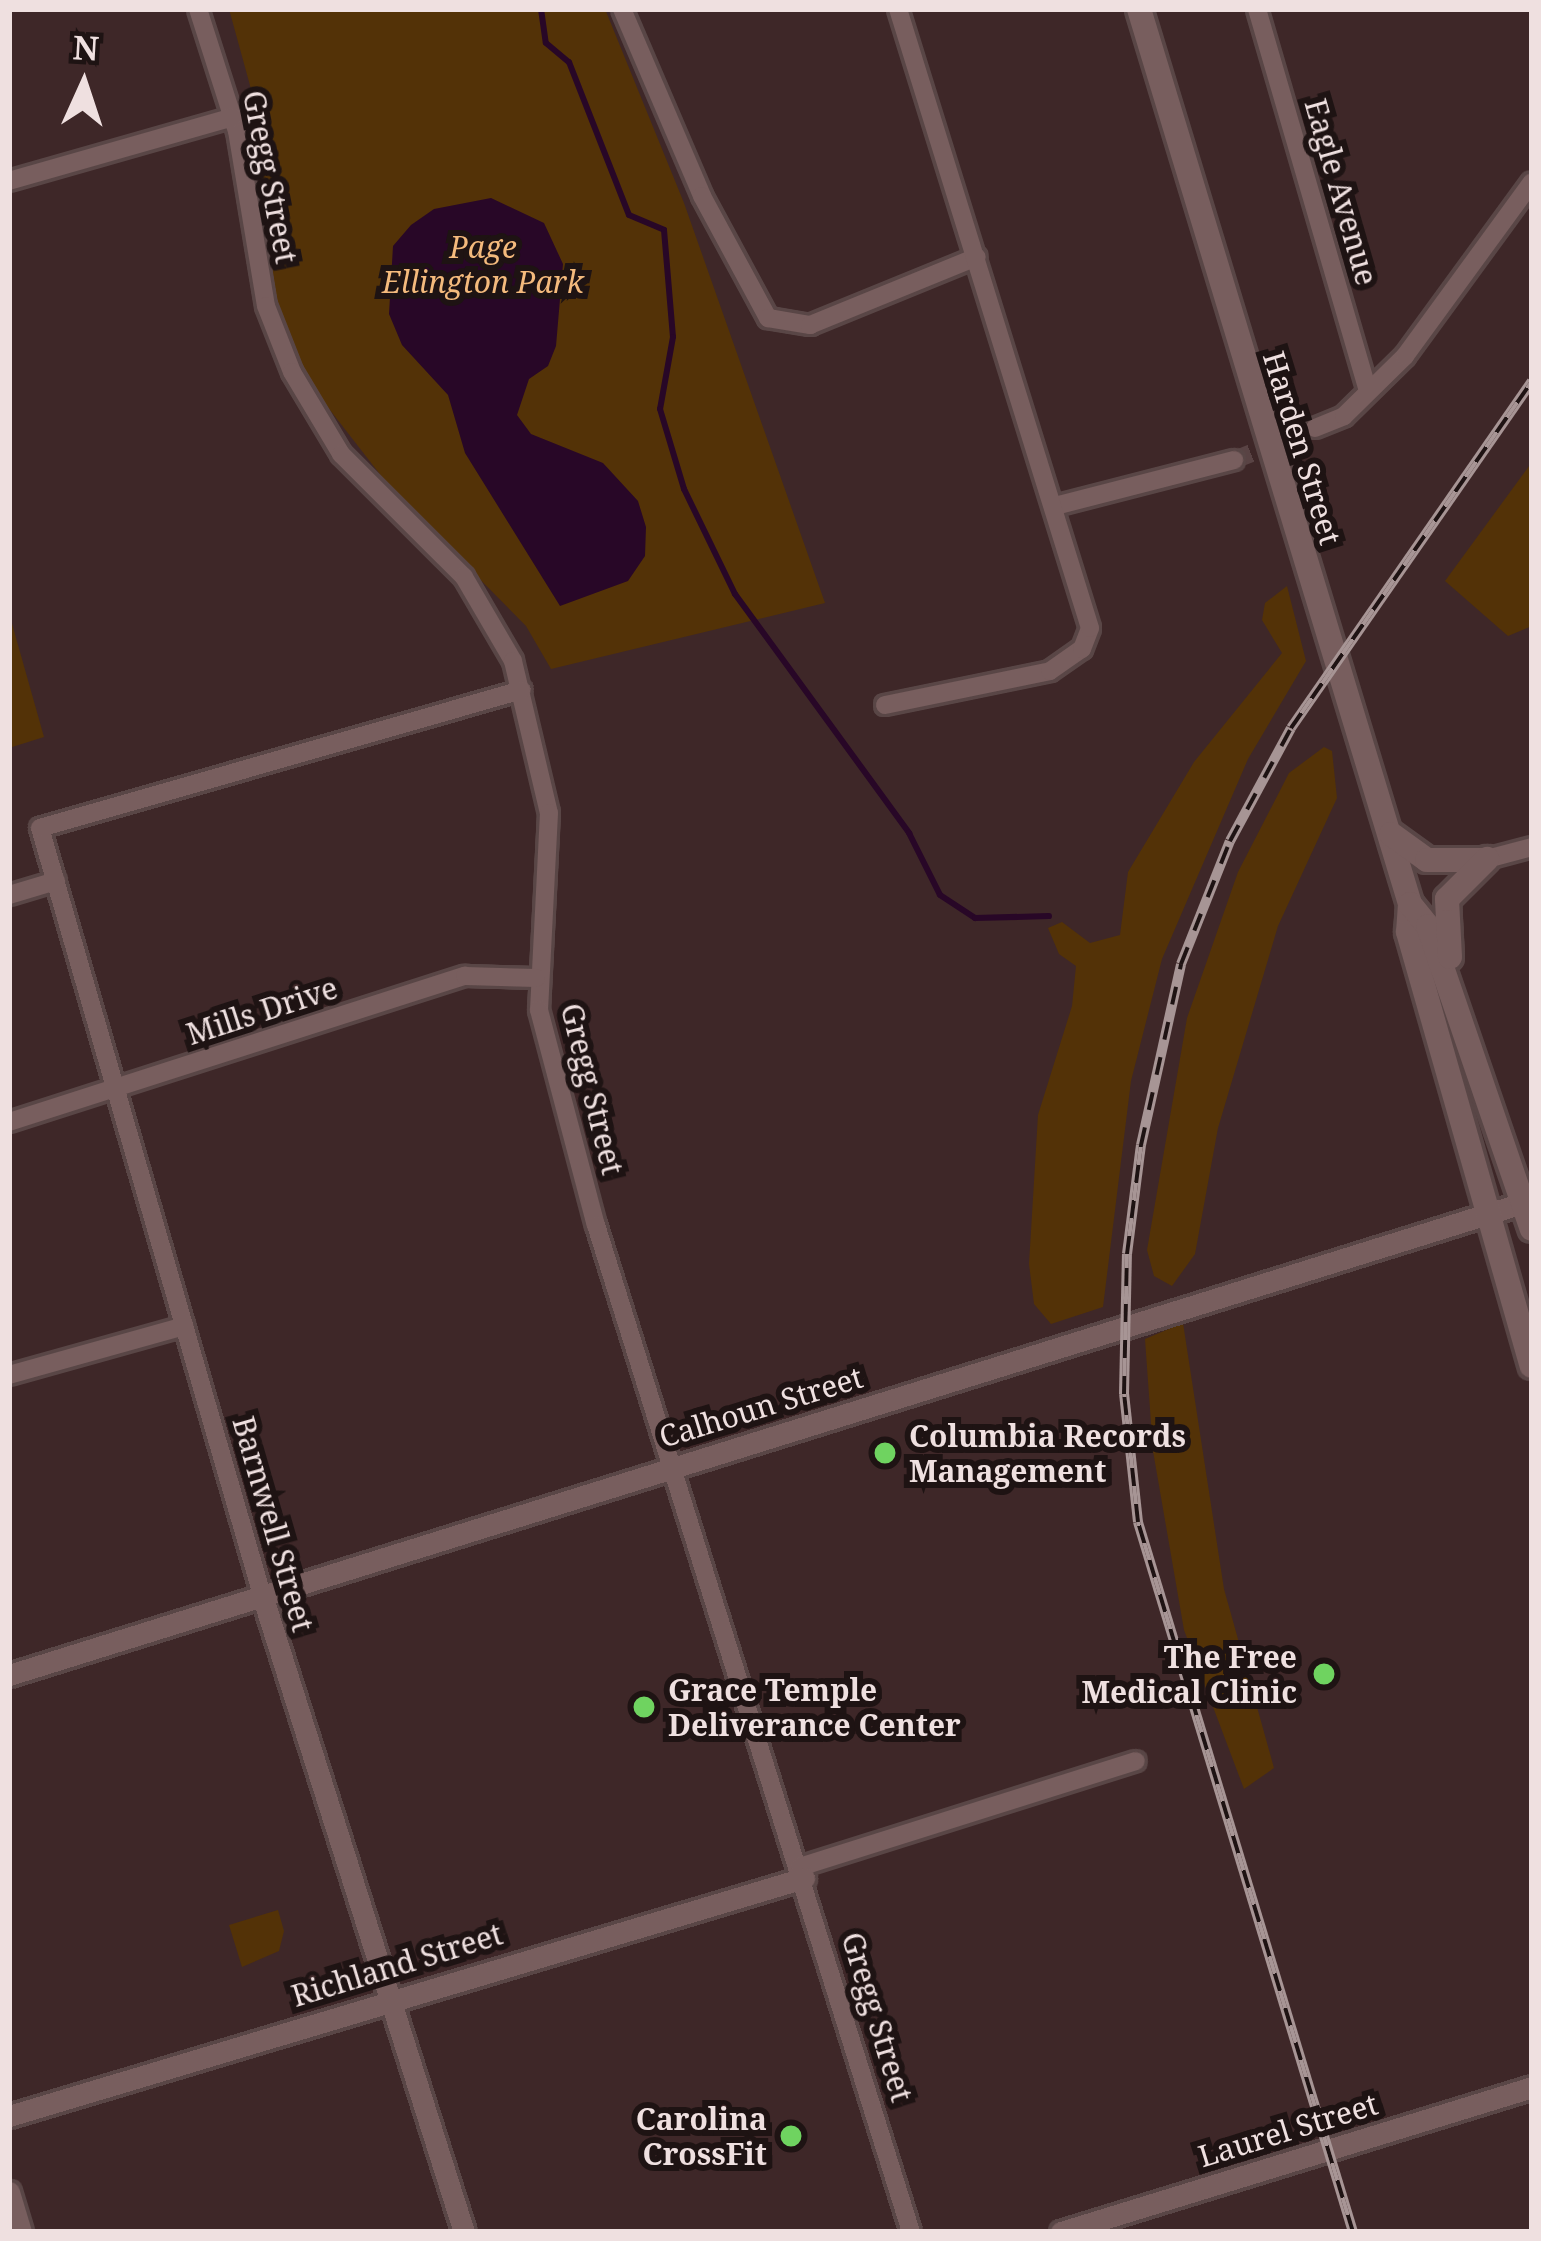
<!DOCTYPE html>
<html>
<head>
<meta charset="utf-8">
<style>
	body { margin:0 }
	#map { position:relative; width:1541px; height:2241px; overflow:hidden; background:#3e2728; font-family:"Noto Serif",serif }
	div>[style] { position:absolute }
	.green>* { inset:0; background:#533207 }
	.water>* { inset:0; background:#280727 }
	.stream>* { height:6px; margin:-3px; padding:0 3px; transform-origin:3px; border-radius:3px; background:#280727 }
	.minor-tunnel>* { height:18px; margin-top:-9px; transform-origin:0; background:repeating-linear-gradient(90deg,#594344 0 18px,transparent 0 27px) }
	.roads { filter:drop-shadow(3px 0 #594646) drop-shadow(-3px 0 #594646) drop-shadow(0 3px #594646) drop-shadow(0 -3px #594646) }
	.minor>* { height:18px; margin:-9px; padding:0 9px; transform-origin:9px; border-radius:9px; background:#785e5e }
	.tertiary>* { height:21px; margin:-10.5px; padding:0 10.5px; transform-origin:10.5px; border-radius:10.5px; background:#785e5e }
	.secondary>* { height:24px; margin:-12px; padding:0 12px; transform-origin:12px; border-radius:12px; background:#785e5e }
	.rail>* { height:10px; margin-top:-5px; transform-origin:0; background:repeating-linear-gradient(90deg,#1e1313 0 18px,#a79595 0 36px); box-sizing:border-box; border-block:3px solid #a79595 }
	.dots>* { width:33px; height:33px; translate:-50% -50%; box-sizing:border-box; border:6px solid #1e1313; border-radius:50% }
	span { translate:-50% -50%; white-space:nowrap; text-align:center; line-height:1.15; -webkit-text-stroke:12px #1e1313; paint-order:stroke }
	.street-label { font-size:30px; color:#efe0e0 }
	.park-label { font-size:30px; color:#f4ba7d; font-style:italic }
	.poi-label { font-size:30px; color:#efe0e0; font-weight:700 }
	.left { translate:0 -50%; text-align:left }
	.right { translate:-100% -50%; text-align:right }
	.frame { position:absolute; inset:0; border:12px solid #efe0e0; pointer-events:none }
	.north { position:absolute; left:24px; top:24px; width:120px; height:120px; -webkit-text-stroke:9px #1e1313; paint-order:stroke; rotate:3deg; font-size:33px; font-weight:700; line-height:48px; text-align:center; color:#efe0e0 }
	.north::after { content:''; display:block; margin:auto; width:42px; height:54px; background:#efe0e0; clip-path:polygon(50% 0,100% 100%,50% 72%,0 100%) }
</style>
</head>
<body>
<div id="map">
	<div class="green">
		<i style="clip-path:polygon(229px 9px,605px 9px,684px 203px,825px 603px,551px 669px,526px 626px,393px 491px,281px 347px,254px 100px)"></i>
		<i style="clip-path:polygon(1532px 462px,1532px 626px,1508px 636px,1445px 581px)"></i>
		<i style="clip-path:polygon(1287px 586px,1306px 661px,1248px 759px,1162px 959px,1131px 1081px,1103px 1307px,1051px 1324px,1034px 1304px,1029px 1264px,1038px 1115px,1072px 1006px,1076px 966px,1059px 954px,1048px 928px,1062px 922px,1090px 943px,1120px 935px,1128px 872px,1194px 762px,1282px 653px,1262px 620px,1265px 603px)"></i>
		<i style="clip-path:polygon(9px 613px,44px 737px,9px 748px)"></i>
		<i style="clip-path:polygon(1324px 747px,1332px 751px,1337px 798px,1278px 926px,1218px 1128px,1195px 1254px,1172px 1286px,1154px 1276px,1147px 1250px,1187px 1018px,1238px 872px,1289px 773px)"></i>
		<i style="clip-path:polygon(1183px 1323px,1224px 1589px,1274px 1768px,1244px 1789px,1184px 1630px,1153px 1451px,1145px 1339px)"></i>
		<i style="clip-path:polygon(278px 1910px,284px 1931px,279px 1951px,242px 1967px,229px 1925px)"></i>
	</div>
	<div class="water">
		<i style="clip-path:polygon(491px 198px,544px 223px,563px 264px,556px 346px,548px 366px,529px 379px,517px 415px,531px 434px,603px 463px,638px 501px,646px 527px,645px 556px,628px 581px,560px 606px,465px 453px,448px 395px,402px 345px,389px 314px,393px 246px,411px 225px,434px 209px)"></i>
	</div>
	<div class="stream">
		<i style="left:541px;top:9px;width:34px;rotate:82deg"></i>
		<i style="left:546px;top:43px;width:30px;rotate:40deg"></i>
		<i style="left:569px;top:62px;width:164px;rotate:68.6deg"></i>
		<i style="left:629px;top:215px;width:38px;rotate:23deg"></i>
		<i style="left:664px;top:230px;width:107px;rotate:85.2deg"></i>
		<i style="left:673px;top:337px;width:73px;rotate:100.2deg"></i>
		<i style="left:660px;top:409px;width:84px;rotate:73.3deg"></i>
		<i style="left:684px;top:489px;width:117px;rotate:64.1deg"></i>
		<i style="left:735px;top:594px;width:296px;rotate:53.9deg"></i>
		<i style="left:909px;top:833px;width:69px;rotate:63.4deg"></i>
		<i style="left:940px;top:895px;width:42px;rotate:33.3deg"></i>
		<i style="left:975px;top:918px;width:74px;rotate:-1.5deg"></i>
	</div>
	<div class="minor-tunnel">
		<i style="left:1234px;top:460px;width:87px;rotate:-21.6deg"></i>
	</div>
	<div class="roads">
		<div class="minor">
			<i style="left:198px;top:9px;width:128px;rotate:72.3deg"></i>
			<i style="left:237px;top:131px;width:177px;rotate:80.6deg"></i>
			<i style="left:266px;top:306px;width:71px;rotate:68.5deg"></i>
			<i style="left:292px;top:372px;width:96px;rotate:59.1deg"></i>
			<i style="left:341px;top:454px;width:174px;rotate:45deg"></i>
			<i style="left:464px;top:577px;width:97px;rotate:59.7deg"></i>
			<i style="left:513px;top:661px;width:156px;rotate:76.7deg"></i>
			<i style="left:549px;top:813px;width:197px;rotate:92.9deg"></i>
			<i style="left:539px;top:1010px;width:222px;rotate:75.2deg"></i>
			<i style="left:596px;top:1225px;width:1055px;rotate:72.63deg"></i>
			<i style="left:622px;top:9px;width:203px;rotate:66.8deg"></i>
			<i style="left:702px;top:196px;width:139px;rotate:61.6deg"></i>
			<i style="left:768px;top:318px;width:43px;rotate:9.5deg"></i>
			<i style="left:810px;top:325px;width:180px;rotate:-22.2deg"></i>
			<i style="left:1257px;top:9px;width:398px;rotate:73.8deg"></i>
			<i style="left:9px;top:181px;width:233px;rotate:-15.9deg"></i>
			<i style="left:1315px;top:428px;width:31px;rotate:-22deg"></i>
			<i style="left:1344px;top:416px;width:86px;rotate:-44.5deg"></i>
			<i style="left:1405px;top:356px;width:215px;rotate:-53.9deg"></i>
			<i style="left:1055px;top:506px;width:185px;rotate:-14.4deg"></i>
			<i style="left:885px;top:705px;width:168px;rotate:-11.6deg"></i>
			<i style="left:1050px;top:671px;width:39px;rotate:-35deg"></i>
			<i style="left:1082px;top:649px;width:22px;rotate:-69deg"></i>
			<i style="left:1090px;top:628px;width:648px;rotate:-107.23deg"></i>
			<i style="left:1487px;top:859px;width:47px;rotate:-14.9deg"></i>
			<i style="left:9px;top:895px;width:49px;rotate:-16.6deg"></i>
			<i style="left:9px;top:1122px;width:479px;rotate:-17.8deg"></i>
			<i style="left:465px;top:976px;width:71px;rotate:1.6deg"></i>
			<i style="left:9px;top:1375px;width:182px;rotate:-15.6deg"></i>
			<i style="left:262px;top:1595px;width:798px;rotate:-106.14deg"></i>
			<i style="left:40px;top:828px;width:501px;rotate:-15.98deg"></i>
			<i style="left:800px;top:1867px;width:352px;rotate:-17.5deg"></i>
		</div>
		<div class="tertiary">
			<i style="left:262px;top:1595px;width:668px;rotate:72.41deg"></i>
			<i style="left:9px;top:1675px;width:1595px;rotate:-17.32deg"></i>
			<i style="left:9px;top:2116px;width:830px;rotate:-16.67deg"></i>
			<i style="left:9px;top:2192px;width:42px;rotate:73.3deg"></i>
			<i style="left:1061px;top:2232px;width:493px;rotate:-17.1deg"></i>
		</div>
		<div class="secondary">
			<i style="left:1139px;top:9px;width:935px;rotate:73.15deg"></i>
			<i style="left:1410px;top:904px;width:28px;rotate:94deg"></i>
			<i style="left:1408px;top:932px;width:451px;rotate:74.1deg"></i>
			<i style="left:1391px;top:834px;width:44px;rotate:35.8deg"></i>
			<i style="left:1427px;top:860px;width:57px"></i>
			<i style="left:1410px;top:904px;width:28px;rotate:51deg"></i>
			<i style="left:1428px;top:926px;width:320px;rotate:71.1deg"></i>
			<i style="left:1450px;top:957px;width:58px;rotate:-93deg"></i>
			<i style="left:1447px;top:899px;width:57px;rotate:-45deg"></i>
		</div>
	</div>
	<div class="rail">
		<i style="left:1353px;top:2232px;width:742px;rotate:-106.85deg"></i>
		<i style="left:1138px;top:1522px;width:129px;rotate:-96.2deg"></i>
		<i style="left:1124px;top:1394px;width:140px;rotate:-88.8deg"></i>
		<i style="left:1127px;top:1254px;width:110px;rotate:-82.7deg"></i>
		<i style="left:1141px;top:1145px;width:185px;rotate:-77.5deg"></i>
		<i style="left:1181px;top:964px;width:132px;rotate:-68.3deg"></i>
		<i style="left:1230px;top:841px;width:128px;rotate:-61.6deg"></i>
		<i style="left:1291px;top:728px;width:422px;rotate:-55.2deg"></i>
	</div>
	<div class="dots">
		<i style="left:885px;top:1453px;background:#6fd360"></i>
		<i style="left:1324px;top:1674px;background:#6fd360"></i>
		<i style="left:644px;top:1707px;background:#6fd360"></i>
		<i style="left:791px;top:2136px;background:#6fd360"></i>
	</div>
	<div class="street-label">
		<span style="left:270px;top:177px;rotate:79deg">Gregg Street</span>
		<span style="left:1341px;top:192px;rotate:74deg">Eagle Avenue</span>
		<span style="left:1302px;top:448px;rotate:73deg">Harden Street</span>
		<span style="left:262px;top:1011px;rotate:-18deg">Mills Drive</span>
		<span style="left:592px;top:1089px;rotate:76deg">Gregg Street</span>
		<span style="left:761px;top:1407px;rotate:-17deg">Calhoun Street</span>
		<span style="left:273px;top:1524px;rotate:74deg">Barnwell Street</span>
		<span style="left:397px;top:1965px;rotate:-17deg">Richland Street</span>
		<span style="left:877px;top:2017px;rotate:73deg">Gregg Street</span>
		<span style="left:1288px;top:2130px;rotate:-17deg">Laurel Street</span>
	</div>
	<div class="park-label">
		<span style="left:483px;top:264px">Page<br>Ellington Park</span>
	</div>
	<div class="poi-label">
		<span class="left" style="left:909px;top:1453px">Columbia Records<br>Management</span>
		<span class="right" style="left:1297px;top:1674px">The Free<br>Medical Clinic</span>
		<span class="left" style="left:668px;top:1707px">Grace Temple<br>Deliverance Center</span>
		<span class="right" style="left:767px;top:2136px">Carolina<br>CrossFit</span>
	</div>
	<div class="frame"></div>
	<div class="north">N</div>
</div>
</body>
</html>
